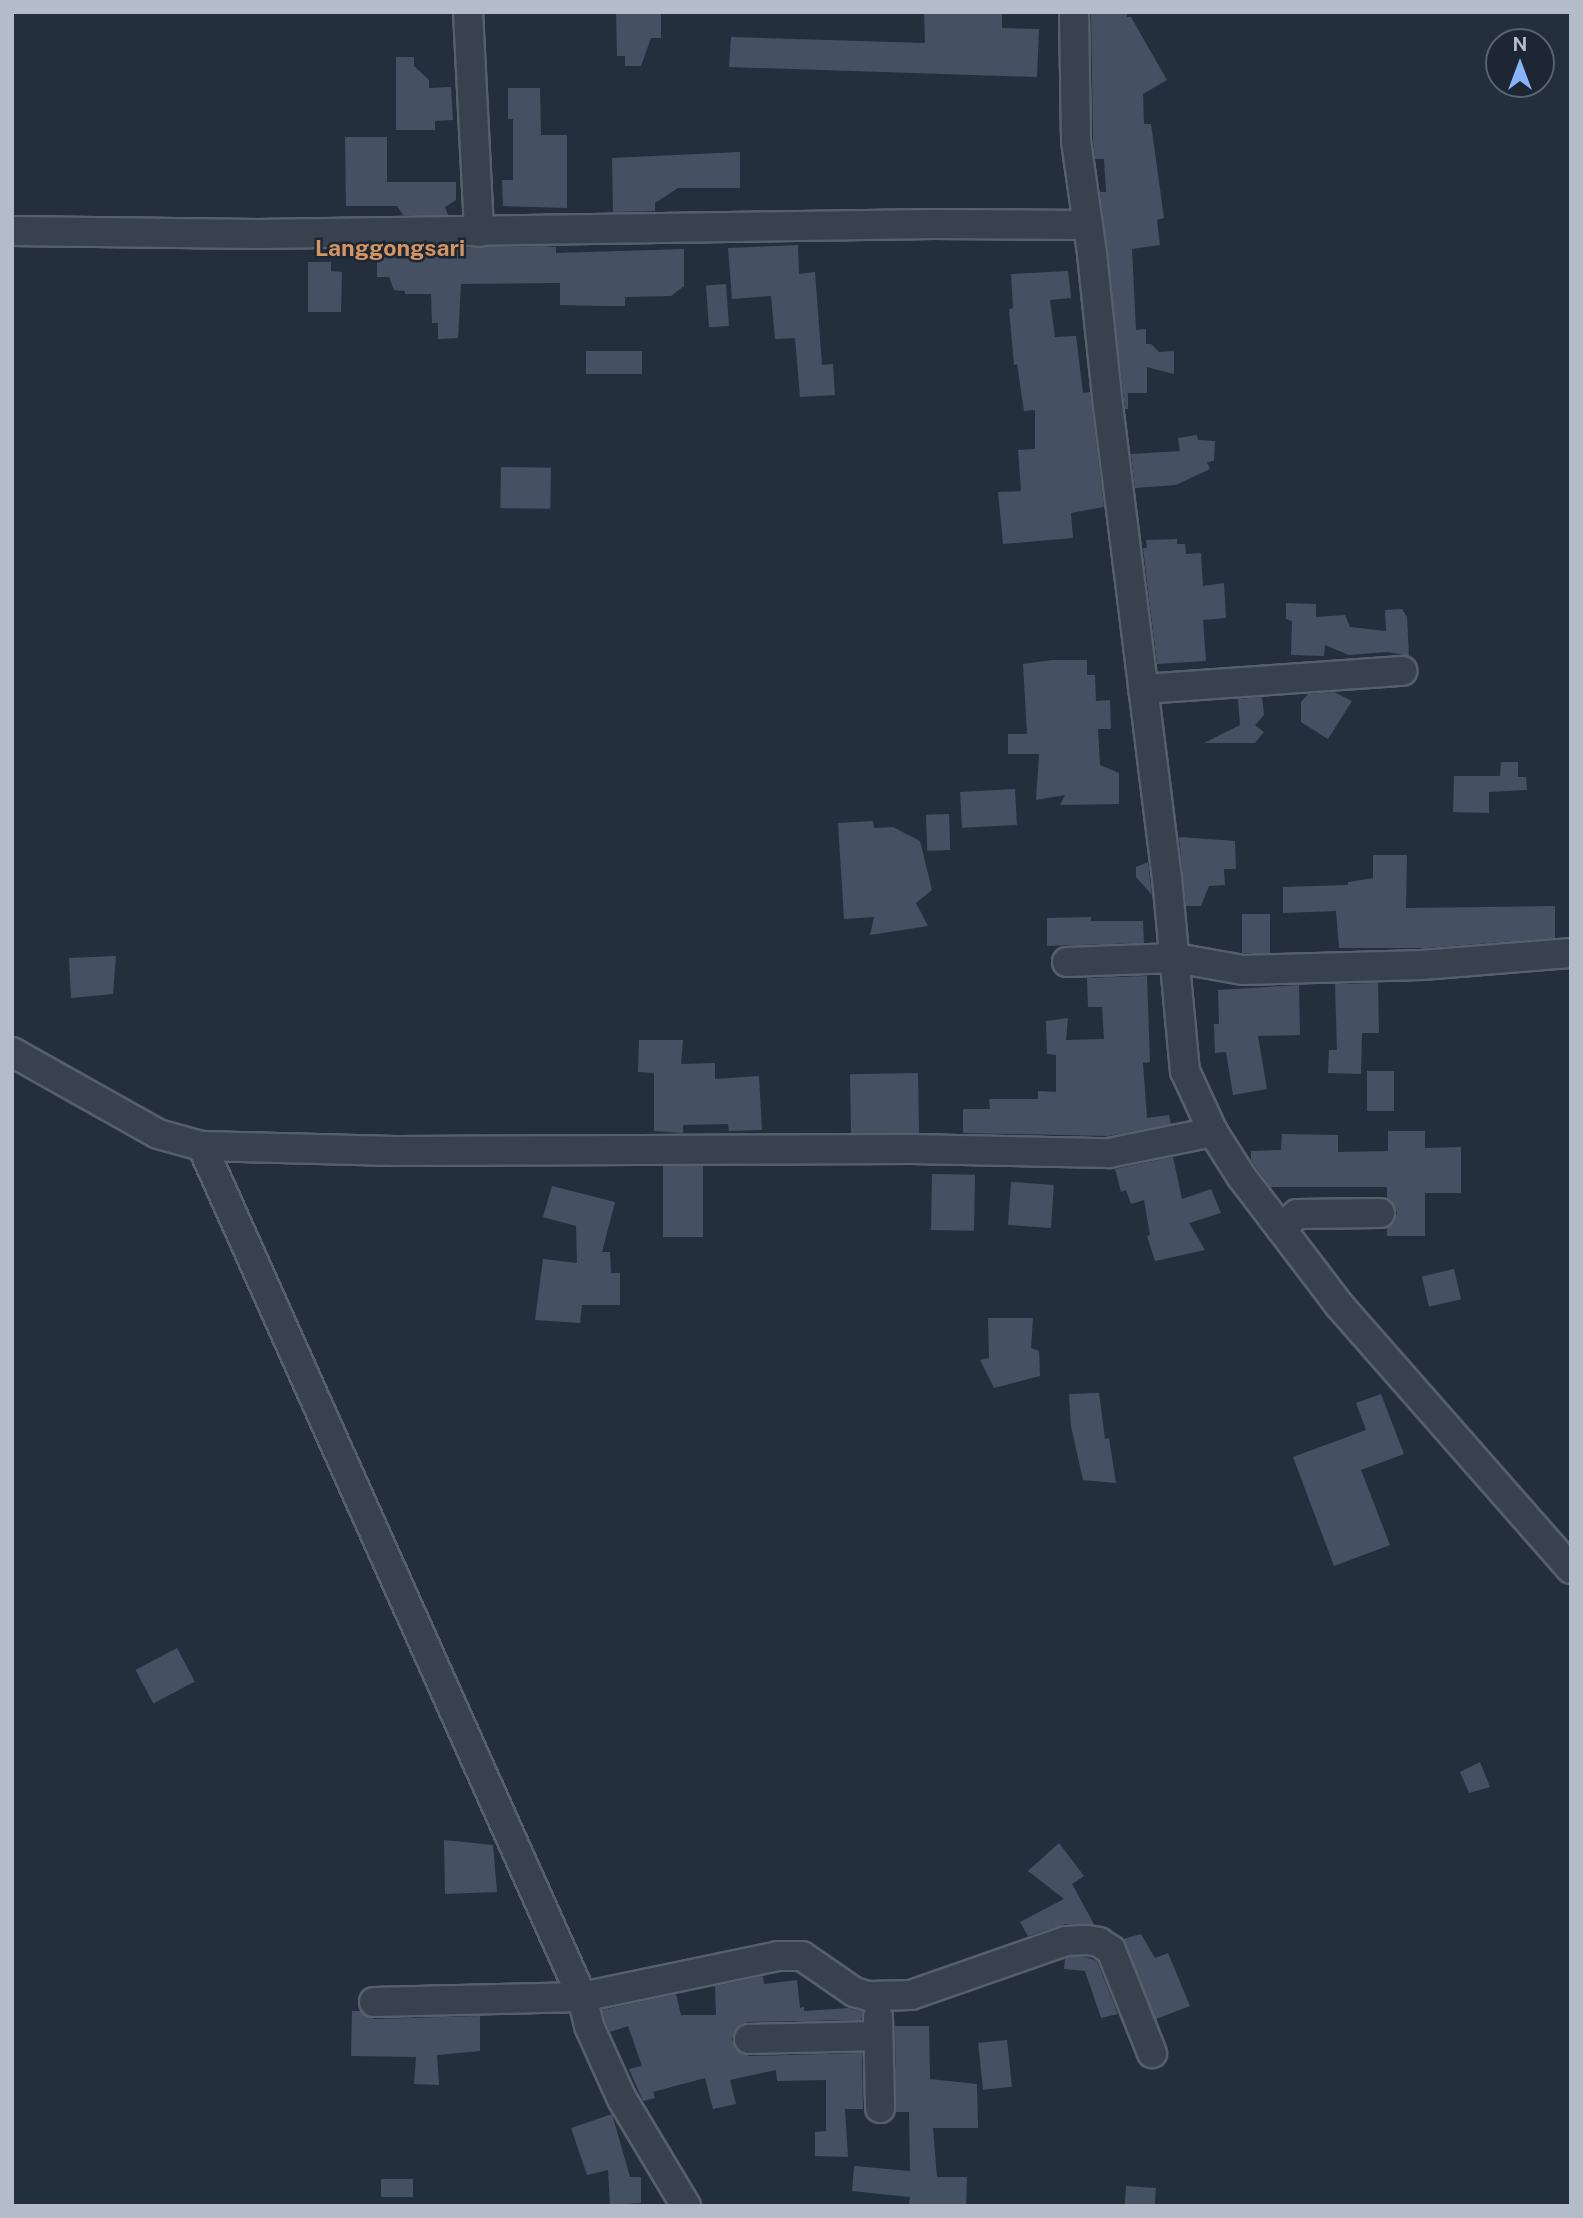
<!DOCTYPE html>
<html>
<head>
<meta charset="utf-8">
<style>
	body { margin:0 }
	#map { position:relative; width:1583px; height:2218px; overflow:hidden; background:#242f3e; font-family:"Public Sans",sans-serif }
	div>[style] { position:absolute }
	.building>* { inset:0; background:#455162; transform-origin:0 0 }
	.roads { filter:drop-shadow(2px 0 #565f6c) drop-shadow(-2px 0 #565f6c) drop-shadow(0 2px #565f6c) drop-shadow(0 -2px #565f6c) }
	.minor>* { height:28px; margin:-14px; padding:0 14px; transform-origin:14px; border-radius:14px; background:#38414e }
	span { translate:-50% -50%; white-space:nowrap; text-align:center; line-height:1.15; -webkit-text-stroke:5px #1d2633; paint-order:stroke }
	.quarter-label { font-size:23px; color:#d59563; font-weight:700 }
	.frame { position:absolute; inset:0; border:14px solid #b4bcc9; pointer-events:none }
	.north { position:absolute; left:1485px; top:28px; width:70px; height:70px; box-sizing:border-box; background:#1d2633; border:2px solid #59626f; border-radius:50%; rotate:0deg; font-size:19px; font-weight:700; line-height:28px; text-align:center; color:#b4bcc9 }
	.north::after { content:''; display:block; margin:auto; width:24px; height:32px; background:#8ab4f8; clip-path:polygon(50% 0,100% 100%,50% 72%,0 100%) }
</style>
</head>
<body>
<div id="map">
	<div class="building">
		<i style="clip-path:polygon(616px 12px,661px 12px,661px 38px,651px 38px,641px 66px,625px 66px,625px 56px,617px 56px)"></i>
		<i style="clip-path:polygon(924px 12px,1002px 12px,1002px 28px,1039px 29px,1037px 77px,729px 67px,731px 37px,925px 43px)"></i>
		<i style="clip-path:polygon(1091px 12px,1127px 12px,1127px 17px,1131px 17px,1167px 80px,1143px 94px,1144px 124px,1151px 124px,1164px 218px,1157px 220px,1160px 245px,1132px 249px,1136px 330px,1146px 329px,1146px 344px,1151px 344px,1159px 352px,1174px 351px,1174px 374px,1147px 367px,1147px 393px,1128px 393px,1128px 409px,1125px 409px,1100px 192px,1106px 192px,1104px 159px,1095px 159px,1093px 140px)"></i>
		<i style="clip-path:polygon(396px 57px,414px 57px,414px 66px,429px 80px,429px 88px,451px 87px,453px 120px,435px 121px,435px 130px,396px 130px)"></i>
		<i style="clip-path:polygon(508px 88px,540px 88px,541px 135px,567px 135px,567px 208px,503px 206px,502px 180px,513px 180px,513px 119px,508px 119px)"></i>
		<i style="clip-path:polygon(345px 137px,387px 137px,387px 182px,456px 182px,456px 200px,445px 207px,448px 215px,403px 215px,397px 206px,346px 206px)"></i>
		<i style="clip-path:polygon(740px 152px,740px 188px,678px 188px,655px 203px,655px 211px,613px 212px,612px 158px)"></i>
		<i style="clip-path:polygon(798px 245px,799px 274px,815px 272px,822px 365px,833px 364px,835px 395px,800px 397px,795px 338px,775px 339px,771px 296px,732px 299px,728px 248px)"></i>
		<i style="clip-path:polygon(542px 246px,556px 247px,556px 253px,684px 249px,684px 286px,671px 296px,625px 297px,625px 306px,602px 306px,560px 305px,560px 283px,461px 284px,458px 338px,438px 339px,438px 323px,432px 323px,431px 294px,405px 294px,405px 291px,394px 290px,389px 277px,377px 277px,377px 257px,405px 257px,405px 248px)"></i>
		<i style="clip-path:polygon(308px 262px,331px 262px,331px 271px,342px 272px,341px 312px,308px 312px)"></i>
		<i style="clip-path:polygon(1068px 271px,1071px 298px,1050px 300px,1055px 337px,1076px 336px,1083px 393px,1090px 392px,1104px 507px,1071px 513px,1073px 538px,1003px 544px,998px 492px,1021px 491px,1018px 450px,1035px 449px,1035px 410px,1024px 411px,1017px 364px,1014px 365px,1009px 309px,1013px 308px,1011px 274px)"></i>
		<i style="left:726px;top:284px;width:42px;height:20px;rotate:86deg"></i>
		<i style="left:642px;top:351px;width:23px;height:56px;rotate:90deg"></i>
		<i style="clip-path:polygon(1197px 435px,1198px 440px,1215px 441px,1214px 461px,1207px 462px,1210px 469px,1176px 485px,1135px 488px,1131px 454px,1180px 451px,1178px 438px)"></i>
		<i style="left:501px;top:467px;width:50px;height:41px;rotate:1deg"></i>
		<i style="clip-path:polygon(1177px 539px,1177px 544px,1185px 544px,1186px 554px,1201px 553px,1203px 586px,1224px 583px,1226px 618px,1203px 620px,1206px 661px,1157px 664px,1143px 548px,1147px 548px,1146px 540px)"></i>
		<i style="clip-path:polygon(1286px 603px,1316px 604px,1316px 617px,1345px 615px,1350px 627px,1386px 631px,1385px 610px,1402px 609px,1407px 617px,1409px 656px,1387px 652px,1349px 655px,1325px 645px,1324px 656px,1291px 655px,1292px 621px,1286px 619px)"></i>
		<i style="clip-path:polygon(1052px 660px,1087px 660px,1087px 675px,1095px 675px,1096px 701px,1110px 700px,1111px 729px,1098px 729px,1100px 765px,1119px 773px,1119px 804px,1060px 805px,1065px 795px,1036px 800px,1039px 754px,1008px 754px,1008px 734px,1027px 734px,1023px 664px)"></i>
		<i style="clip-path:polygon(1334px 692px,1352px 701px,1328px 739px,1301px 722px,1301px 702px,1308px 694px)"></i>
		<i style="clip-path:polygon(1262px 697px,1264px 715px,1255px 725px,1264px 732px,1255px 743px,1204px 743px,1240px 725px,1238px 699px)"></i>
		<i style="clip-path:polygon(1501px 762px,1518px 762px,1518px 777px,1526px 777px,1527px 790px,1489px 792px,1489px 813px,1453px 812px,1454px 776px,1500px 776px)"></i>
		<i style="left:1015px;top:789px;width:36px;height:55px;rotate:87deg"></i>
		<i style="left:949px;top:814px;width:36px;height:23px;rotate:88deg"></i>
		<i style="clip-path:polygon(873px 821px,874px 828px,893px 827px,920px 841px,932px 890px,916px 903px,928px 926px,870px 935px,874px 917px,844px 919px,838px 823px)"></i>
		<i style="clip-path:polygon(1179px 837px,1235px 841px,1236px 869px,1224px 869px,1225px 885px,1209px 886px,1201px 906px,1186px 906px)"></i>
		<i style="clip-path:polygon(1373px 855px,1407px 855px,1406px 908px,1555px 906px,1555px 938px,1426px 948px,1339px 948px,1336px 911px,1283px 913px,1283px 887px,1348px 885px,1348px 882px,1373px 878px)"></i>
		<i style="clip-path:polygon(1148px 862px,1150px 880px,1152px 895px,1136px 877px,1136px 867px)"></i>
		<i style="left:1242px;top:914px;width:28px;height:39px"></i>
		<i style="clip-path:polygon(1091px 917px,1091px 921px,1143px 921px,1144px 943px,1047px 946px,1047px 918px)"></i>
		<i style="clip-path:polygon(116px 956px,113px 994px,71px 998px,69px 958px)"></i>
		<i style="clip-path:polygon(1147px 976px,1150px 1062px,1143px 1063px,1147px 1118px,1169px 1115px,1171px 1124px,1108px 1136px,963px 1133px,963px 1109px,990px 1109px,989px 1099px,1038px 1099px,1038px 1091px,1056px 1092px,1056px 1055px,1047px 1054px,1046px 1021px,1068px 1018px,1066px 1040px,1104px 1039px,1102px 1007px,1088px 1007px,1087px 978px)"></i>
		<i style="clip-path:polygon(1378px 983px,1379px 1033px,1362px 1033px,1361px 1074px,1328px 1073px,1329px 1050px,1337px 1050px,1335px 984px)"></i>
		<i style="clip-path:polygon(1299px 985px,1300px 1035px,1258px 1036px,1267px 1089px,1233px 1095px,1226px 1052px,1215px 1053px,1214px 1024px,1219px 1024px,1218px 990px)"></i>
		<i style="clip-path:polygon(639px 1040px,683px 1040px,681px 1064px,715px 1063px,715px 1079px,759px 1076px,762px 1130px,729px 1131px,728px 1124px,683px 1125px,683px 1133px,654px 1131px,654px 1073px,638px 1072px)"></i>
		<i style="left:1367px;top:1071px;width:27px;height:40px"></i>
		<i style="left:918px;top:1073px;width:60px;height:68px;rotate:89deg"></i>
		<i style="clip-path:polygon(1388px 1131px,1425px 1131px,1425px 1148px,1461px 1147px,1461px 1193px,1425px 1193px,1425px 1236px,1387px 1236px,1387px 1228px,1394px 1222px,1397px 1213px,1394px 1204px,1387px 1198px,1387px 1187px,1270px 1187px,1251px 1160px,1251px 1151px,1281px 1150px,1282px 1134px,1338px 1135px,1338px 1152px,1388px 1151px)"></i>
		<i style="clip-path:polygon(1173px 1157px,1182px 1199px,1211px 1189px,1221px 1213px,1189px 1223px,1205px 1250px,1155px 1261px,1147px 1236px,1150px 1235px,1144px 1200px,1131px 1204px,1126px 1190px,1121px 1192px,1115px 1169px)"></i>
		<i style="left:703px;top:1166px;width:71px;height:40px;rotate:90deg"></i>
		<i style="left:932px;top:1174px;width:43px;height:56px;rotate:1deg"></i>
		<i style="left:1011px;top:1182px;width:43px;height:43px;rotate:4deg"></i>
		<i style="clip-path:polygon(552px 1186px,615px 1202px,602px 1252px,610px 1252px,611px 1273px,620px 1273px,620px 1305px,582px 1305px,580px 1323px,535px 1320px,543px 1259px,577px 1263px,576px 1226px,543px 1217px)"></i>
		<i style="left:1454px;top:1269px;width:31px;height:33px;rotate:77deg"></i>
		<i style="clip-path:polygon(988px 1318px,1033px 1318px,1031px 1348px,1039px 1351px,1040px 1376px,994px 1388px,980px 1360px,989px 1358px)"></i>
		<i style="clip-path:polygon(1099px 1393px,1105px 1439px,1109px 1438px,1116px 1483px,1083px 1480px,1071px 1426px,1069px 1394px)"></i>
		<i style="clip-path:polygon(1381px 1394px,1404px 1454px,1361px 1470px,1390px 1545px,1334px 1566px,1293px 1457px,1366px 1430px,1356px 1403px)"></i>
		<i style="left:177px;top:1648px;width:38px;height:47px;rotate:62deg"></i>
		<i style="clip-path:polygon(1480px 1762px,1490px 1787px,1469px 1793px,1460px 1772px)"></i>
		<i style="clip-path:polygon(444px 1840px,493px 1845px,497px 1892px,445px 1894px)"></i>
		<i style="clip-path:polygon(1059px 1843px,1084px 1876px,1072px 1884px,1094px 1924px,1065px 1924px,1028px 1936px,1020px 1922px,1064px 1899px,1028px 1871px)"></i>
		<i style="clip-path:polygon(1141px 1934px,1155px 1958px,1168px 1953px,1190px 2006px,1156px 2019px,1123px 1939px)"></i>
		<i style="clip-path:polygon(1069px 1957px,1086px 1957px,1097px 1961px,1118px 2014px,1101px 2018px,1085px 1971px,1064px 1969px,1065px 1959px)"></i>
		<i style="clip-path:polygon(763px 1976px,764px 1984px,797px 1980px,800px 2008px,804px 2007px,804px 2011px,849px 2008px,863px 2012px,861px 2020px,748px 2022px,740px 2025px,732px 2039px,735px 2048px,749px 2056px,862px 2053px,863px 2109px,845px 2109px,848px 2157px,815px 2156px,815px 2132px,826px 2131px,826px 2080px,777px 2081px,776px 2070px,730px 2080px,736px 2104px,713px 2109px,705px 2078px,653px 2092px,655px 2098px,643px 2101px,629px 2069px,642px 2066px,628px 2026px,610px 2032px,605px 2021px,602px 2010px,676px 1994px,681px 2015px,716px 2015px,715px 1986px)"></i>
		<i style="clip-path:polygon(352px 2011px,360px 2011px,374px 2019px,480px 2016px,480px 2051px,437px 2055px,439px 2085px,414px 2084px,416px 2057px,351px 2056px)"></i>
		<i style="clip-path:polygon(895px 2026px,929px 2026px,930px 2079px,977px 2084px,978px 2128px,933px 2128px,937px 2177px,967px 2177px,966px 2206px,909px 2206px,910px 2197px,852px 2191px,854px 2166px,910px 2171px,909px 2112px,896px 2112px)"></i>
		<i style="left:1007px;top:2040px;width:47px;height:29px;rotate:84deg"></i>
		<i style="clip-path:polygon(612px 2114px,630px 2177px,641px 2177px,641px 2203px,610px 2205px,608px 2170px,587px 2175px,571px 2128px)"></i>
		<i style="left:413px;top:2179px;width:18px;height:32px;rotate:90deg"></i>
		<i style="left:1126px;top:2186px;width:30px;height:20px;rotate:4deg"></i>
	</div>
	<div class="roads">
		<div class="minor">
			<i style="left:468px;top:12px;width:220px;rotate:87.1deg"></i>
			<i style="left:1074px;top:12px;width:129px;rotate:89.1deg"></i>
			<i style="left:1076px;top:141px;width:114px;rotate:81.9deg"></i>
			<i style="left:1092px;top:254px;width:152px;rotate:84deg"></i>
			<i style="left:1108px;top:405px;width:477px;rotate:82.9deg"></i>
			<i style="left:1167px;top:878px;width:194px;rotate:84.7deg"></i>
			<i style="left:1185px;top:1071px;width:67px;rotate:65.3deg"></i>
			<i style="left:1213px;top:1132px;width:52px;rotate:57.5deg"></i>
			<i style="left:1241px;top:1176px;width:163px;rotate:52.7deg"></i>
			<i style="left:1340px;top:1306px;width:350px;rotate:48.7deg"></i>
			<i style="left:12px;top:231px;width:246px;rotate:0.7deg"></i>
			<i style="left:258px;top:234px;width:675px;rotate:-0.85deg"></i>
			<i style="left:933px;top:224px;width:155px;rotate:0.4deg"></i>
			<i style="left:1143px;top:689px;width:260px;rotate:-4deg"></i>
			<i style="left:1067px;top:962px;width:109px;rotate:-2.1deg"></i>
			<i style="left:1176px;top:958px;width:68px;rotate:10.2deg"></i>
			<i style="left:1243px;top:970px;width:179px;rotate:-1.6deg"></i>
			<i style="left:1422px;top:965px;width:149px;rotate:-4.6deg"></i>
			<i style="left:12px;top:1052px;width:167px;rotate:29.3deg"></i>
			<i style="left:158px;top:1134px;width:46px;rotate:15.3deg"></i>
			<i style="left:202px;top:1146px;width:193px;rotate:1.5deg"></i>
			<i style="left:395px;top:1151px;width:517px;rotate:-0.22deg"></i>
			<i style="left:912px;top:1149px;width:197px;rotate:1.2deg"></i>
			<i style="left:1109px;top:1153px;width:106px;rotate:-11.4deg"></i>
			<i style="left:202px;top:1146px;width:932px;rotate:65.94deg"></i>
			<i style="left:582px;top:1997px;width:30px;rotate:76deg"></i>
			<i style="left:589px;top:2026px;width:80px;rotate:65.7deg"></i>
			<i style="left:622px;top:2099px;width:125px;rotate:59.1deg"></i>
			<i style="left:1281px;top:1229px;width:22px;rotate:-43deg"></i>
			<i style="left:1297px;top:1214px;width:83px;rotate:-0.7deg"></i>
			<i style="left:374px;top:2002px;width:208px;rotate:-1.4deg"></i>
			<i style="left:582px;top:1997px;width:200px;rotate:-11.8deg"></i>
			<i style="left:778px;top:1956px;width:24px"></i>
			<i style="left:802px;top:1956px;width:63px;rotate:34.7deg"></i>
			<i style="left:854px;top:1992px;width:15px;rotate:16deg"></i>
			<i style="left:868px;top:1996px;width:43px;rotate:-1.3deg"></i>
			<i style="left:911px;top:1995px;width:164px;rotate:-19.2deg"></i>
			<i style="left:1066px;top:1941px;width:21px;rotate:-3deg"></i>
			<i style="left:1087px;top:1940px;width:12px;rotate:9deg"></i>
			<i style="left:1099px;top:1942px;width:14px;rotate:34deg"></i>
			<i style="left:1111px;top:1950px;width:111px;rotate:68.3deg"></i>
			<i style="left:878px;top:2017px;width:91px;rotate:88.7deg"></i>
			<i style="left:749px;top:2039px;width:129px;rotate:-1.3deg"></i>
		</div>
	</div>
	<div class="quarter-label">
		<span style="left:390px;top:248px">Langgongsari</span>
	</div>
	<div class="frame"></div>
	<div class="north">N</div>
</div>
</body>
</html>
